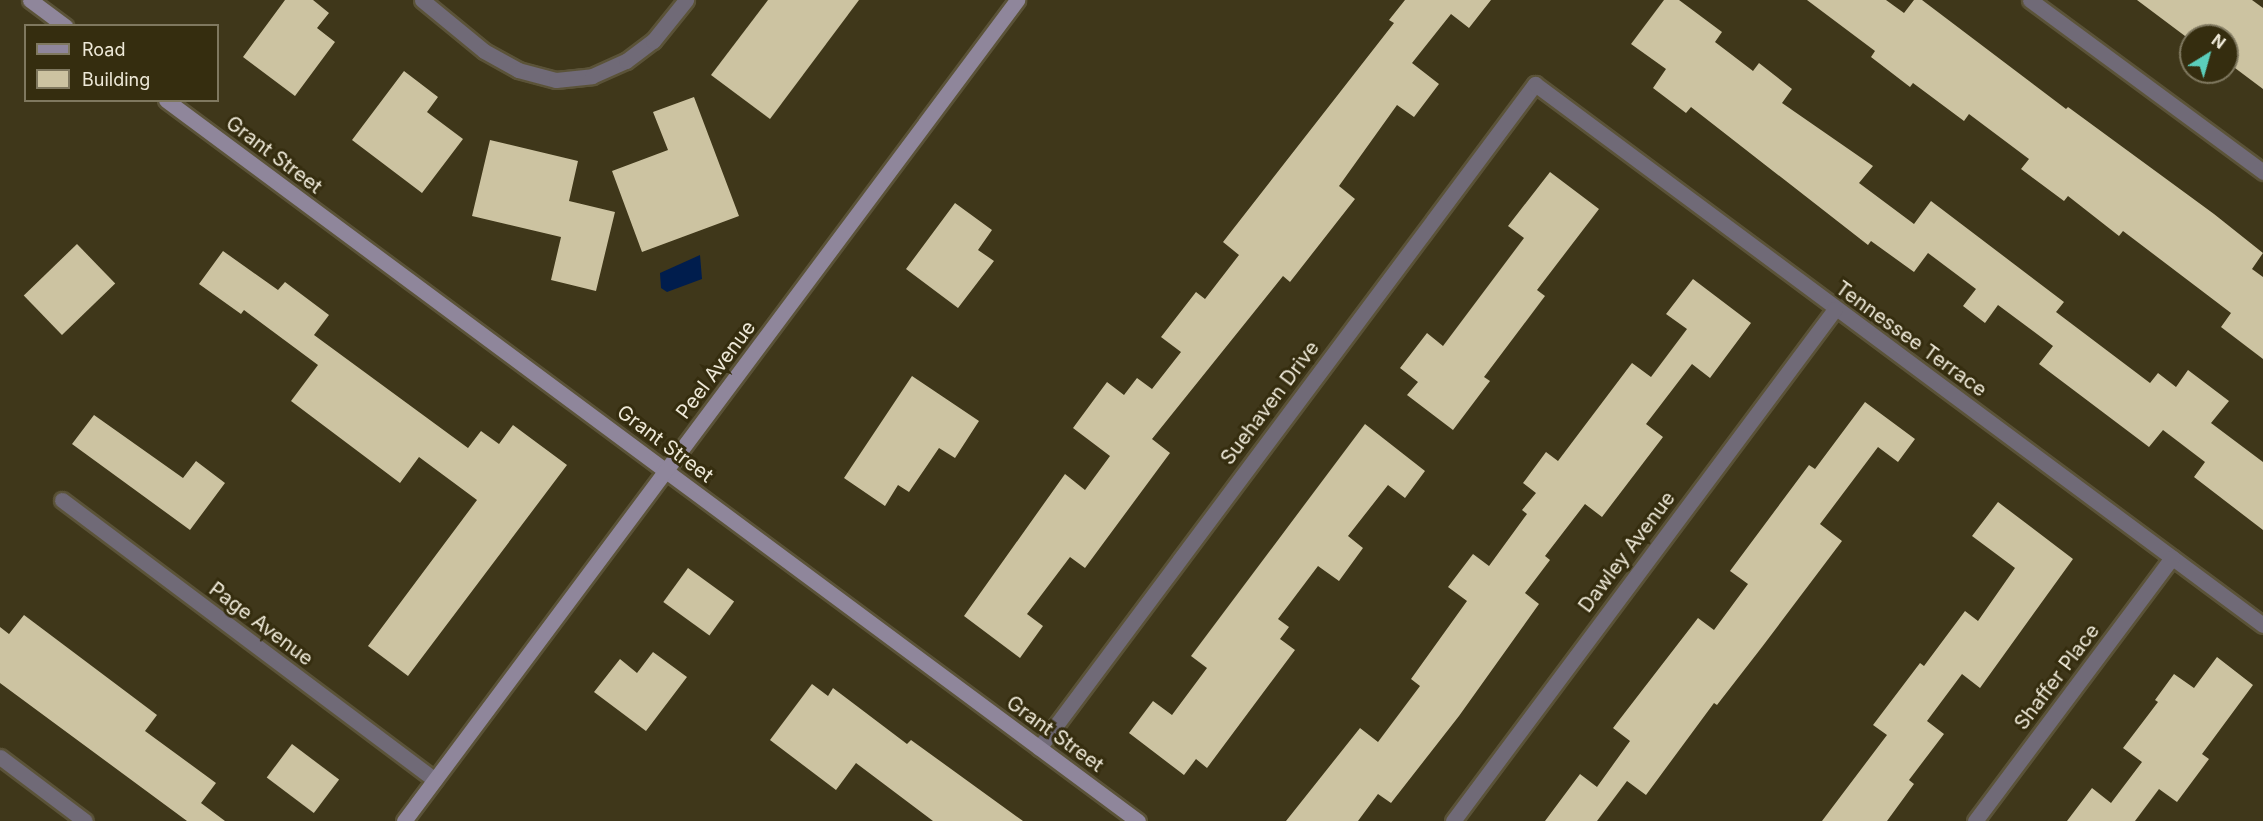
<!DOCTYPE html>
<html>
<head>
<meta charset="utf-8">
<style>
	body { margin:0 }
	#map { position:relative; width:2263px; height:821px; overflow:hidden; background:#3f371a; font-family:Inter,sans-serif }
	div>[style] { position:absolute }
	.water>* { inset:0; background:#001d4d }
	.building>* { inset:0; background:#ccc3a1; transform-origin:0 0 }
	.roads { filter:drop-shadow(2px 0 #5b5338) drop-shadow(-2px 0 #5b5338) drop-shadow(0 2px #5b5338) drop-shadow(0 -2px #5b5338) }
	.street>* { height:15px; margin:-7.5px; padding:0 7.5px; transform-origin:7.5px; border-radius:7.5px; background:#706a77 }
	.secondary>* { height:15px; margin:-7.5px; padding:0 7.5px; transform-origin:7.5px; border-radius:7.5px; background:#8f869b }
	span { translate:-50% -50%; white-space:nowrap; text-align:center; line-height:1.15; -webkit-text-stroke:6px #352d0f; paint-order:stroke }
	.street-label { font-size:20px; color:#eee9d8 }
	.legend { position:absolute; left:24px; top:24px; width:195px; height:78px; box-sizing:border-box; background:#352d0f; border:2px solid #7f785f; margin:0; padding:8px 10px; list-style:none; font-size:18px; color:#eee9d8 }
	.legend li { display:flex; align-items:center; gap:12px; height:30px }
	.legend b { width:30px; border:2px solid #7f785f }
	.north { position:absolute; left:2179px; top:24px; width:60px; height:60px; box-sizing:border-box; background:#352d0f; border:2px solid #7f785f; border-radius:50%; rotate:37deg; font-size:16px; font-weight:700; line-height:24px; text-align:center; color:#eee9d8 }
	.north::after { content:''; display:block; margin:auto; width:21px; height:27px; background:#5bcebb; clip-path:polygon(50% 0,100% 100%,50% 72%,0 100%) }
</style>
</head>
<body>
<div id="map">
	<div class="water">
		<i style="clip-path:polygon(700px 255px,702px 279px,667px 292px,661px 288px,660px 273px)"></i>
	</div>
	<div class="building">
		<i style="clip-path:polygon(285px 0,313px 0,329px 13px,317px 28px,335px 42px,295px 96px,243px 57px)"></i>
		<i style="clip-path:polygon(768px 0,859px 0,770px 119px,711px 75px)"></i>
		<i style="clip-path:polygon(1405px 0,1491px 0,1469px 28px,1451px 14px,1412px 63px,1439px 84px,1414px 117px,1397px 105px,1339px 186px,1355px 199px,1290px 282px,1283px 276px,1152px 439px,1170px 453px,1085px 568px,1070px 557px,1027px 614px,1043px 626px,1020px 658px,964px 616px,1065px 474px,1085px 490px,1110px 456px,1073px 428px,1107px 382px,1124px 395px,1137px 378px,1152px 389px,1181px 352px,1161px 337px,1196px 292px,1205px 299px,1239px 255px,1223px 242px,1394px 23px,1389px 20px)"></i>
		<i style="clip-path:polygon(1664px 0,1679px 0,1722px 32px,1715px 42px,1753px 71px,1759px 63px,1792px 89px,1782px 103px,1873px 166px,1859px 183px,1914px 224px,1931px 201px,2064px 302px,2056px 312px,2150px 383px,2158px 373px,2176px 387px,2188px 370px,2229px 401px,2211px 423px,2263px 462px,2263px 530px,2194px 477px,2205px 462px,2163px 430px,2149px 447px,2039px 364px,2053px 346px,1998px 305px,1985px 323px,1963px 306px,1976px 289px,1928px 253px,1914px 272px,1871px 241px,1868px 245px,1691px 107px,1686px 113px,1653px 88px,1666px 69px,1631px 44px)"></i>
		<i style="clip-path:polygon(1807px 0,1886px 0,1904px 13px,1914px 0,1922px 0,2066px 109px,2068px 107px,2214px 214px,2263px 253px,2252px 269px,2263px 277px,2263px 359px,2221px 327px,2231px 313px,2123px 231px,2119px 236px,2068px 196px,2064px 201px,2021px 169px,2029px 159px,1969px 114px,1964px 121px,1913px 83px,1910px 87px,1871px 57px,1875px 51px)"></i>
		<i style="clip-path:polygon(2137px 0,2252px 0,2263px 8px,2263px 89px,2227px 62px,2227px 36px,2185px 36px)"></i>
		<i style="clip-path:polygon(404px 71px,438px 97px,427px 112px,463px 139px,422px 193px,352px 140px)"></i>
		<i style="clip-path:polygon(694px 97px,739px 216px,642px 252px,612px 171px,668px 150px,653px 112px)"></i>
		<i style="clip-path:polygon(490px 140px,578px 161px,569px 201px,615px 212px,596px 291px,551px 280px,561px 237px,472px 216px)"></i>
		<i style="clip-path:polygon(1550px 172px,1599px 209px,1537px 290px,1545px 296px,1484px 377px,1490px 381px,1453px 430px,1407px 395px,1418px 382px,1400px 368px,1427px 333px,1443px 346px,1524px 238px,1508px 226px)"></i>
		<i style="clip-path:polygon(955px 203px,992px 230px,978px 250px,994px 261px,958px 308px,906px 269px)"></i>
		<i style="left:77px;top:244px;width:55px;height:74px;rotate:46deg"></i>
		<i style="clip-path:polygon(223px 251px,278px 290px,285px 282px,329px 315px,314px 335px,468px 448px,481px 431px,499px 444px,513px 425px,567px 465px,408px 676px,368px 646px,477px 500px,419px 457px,400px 483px,291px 401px,318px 365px,244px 310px,241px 314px,199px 284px)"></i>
		<i style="clip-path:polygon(1693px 279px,1751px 323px,1710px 378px,1692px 364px,1646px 424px,1663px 437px,1602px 517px,1585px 504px,1545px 556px,1550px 560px,1525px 593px,1539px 604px,1459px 716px,1391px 803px,1378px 794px,1358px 821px,1286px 821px,1360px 728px,1378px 742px,1420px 686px,1411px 679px,1467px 601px,1448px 587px,1473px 554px,1489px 566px,1527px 514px,1522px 510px,1536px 493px,1523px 483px,1546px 452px,1558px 461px,1632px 363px,1651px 377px,1687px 329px,1666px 314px)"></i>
		<i style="clip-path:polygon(912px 376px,979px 421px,955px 458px,939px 448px,909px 492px,898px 485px,885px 506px,844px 478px)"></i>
		<i style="clip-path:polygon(1865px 402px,1915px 439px,1898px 462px,1878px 447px,1820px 524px,1842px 541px,1762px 647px,1717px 705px,1714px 703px,1646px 795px,1627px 781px,1597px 821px,1545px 821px,1580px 774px,1597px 787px,1630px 741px,1613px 728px,1698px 618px,1714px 630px,1748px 584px,1730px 571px,1809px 465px,1815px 469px)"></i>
		<i style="clip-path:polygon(94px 415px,183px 478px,196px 461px,225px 483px,190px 530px,72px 444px)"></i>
		<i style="clip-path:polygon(1365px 424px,1425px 471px,1405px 498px,1388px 485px,1348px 536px,1363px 548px,1339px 581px,1318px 566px,1278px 619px,1289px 627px,1280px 639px,1295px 650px,1207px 768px,1196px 759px,1184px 775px,1129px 733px,1153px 701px,1172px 715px,1207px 668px,1191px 656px)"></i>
		<i style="clip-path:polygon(1998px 502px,2073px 559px,1980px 688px,1962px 674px,1927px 721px,1944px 734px,1909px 780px,1914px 784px,1887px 821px,1822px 821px,1887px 735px,1873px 725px,1920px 663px,1924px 666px,1965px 611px,1978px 621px,2015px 568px,1972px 536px)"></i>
		<i style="left:688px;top:568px;width:57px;height:42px;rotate:36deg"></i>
		<i style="clip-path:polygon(24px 615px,157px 715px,145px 731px,216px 783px,201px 803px,225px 821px,187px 821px,0 683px,0 627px,9px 634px)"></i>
		<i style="clip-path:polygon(653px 652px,687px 677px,646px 731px,594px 692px,620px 659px,637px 673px)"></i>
		<i style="clip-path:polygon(2217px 657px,2253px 685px,2202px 754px,2209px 759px,2177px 802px,2159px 789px,2135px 821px,2067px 821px,2092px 788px,2111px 803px,2142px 762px,2123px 748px,2158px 702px,2155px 700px,2174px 674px,2194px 688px)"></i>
		<i style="clip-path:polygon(812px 684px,828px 696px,833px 688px,907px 744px,911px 740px,1023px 821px,933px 821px,856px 763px,836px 790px,770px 740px)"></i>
		<i style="left:292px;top:744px;width:59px;height:42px;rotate:37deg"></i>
	</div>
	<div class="roads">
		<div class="street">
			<i style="left:422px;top:0;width:80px;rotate:39.4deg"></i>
			<i style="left:484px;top:51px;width:39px;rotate:29deg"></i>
			<i style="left:518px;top:70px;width:39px;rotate:15deg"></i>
			<i style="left:556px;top:80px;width:36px;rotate:-6deg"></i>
			<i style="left:592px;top:76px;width:37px;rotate:-24deg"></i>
			<i style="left:626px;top:61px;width:34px;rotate:-37deg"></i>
			<i style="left:653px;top:41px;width:53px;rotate:-51.2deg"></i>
			<i style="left:2030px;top:0;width:290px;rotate:36.4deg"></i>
			<i style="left:62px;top:500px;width:466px;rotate:36.9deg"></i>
			<i style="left:1039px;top:748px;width:829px;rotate:-53.24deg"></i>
			<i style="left:1535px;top:84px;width:907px;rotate:36.62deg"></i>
			<i style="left:0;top:757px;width:106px;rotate:37deg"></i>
			<i style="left:1453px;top:821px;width:639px;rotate:-53.27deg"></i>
			<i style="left:1975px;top:821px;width:329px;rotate:-53.2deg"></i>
		</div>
		<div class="secondary">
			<i style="left:30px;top:0;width:44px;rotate:36.6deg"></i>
			<i style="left:166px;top:100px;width:1210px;rotate:36.57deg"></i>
			<i style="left:404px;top:821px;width:1025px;rotate:-53.25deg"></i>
		</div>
	</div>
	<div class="street-label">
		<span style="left:274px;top:155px;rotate:37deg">Grant Street</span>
		<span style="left:1911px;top:339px;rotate:36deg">Tennessee Terrace</span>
		<span style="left:716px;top:370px;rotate:-53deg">Peel Avenue</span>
		<span style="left:1270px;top:403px;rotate:-53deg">Suehaven Drive</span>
		<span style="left:665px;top:444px;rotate:37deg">Grant Street</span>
		<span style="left:1627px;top:552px;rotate:-53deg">Dawley Avenue</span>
		<span style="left:261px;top:624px;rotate:37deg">Page Avenue</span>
		<span style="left:2057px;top:677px;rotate:-53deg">Shaffer Place</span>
		<span style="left:1055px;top:734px;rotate:36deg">Grant Street</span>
	</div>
	<ul class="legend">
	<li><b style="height:8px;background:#8f869b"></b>Road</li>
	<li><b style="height:16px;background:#ccc3a1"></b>Building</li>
	</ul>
	<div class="north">N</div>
</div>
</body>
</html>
